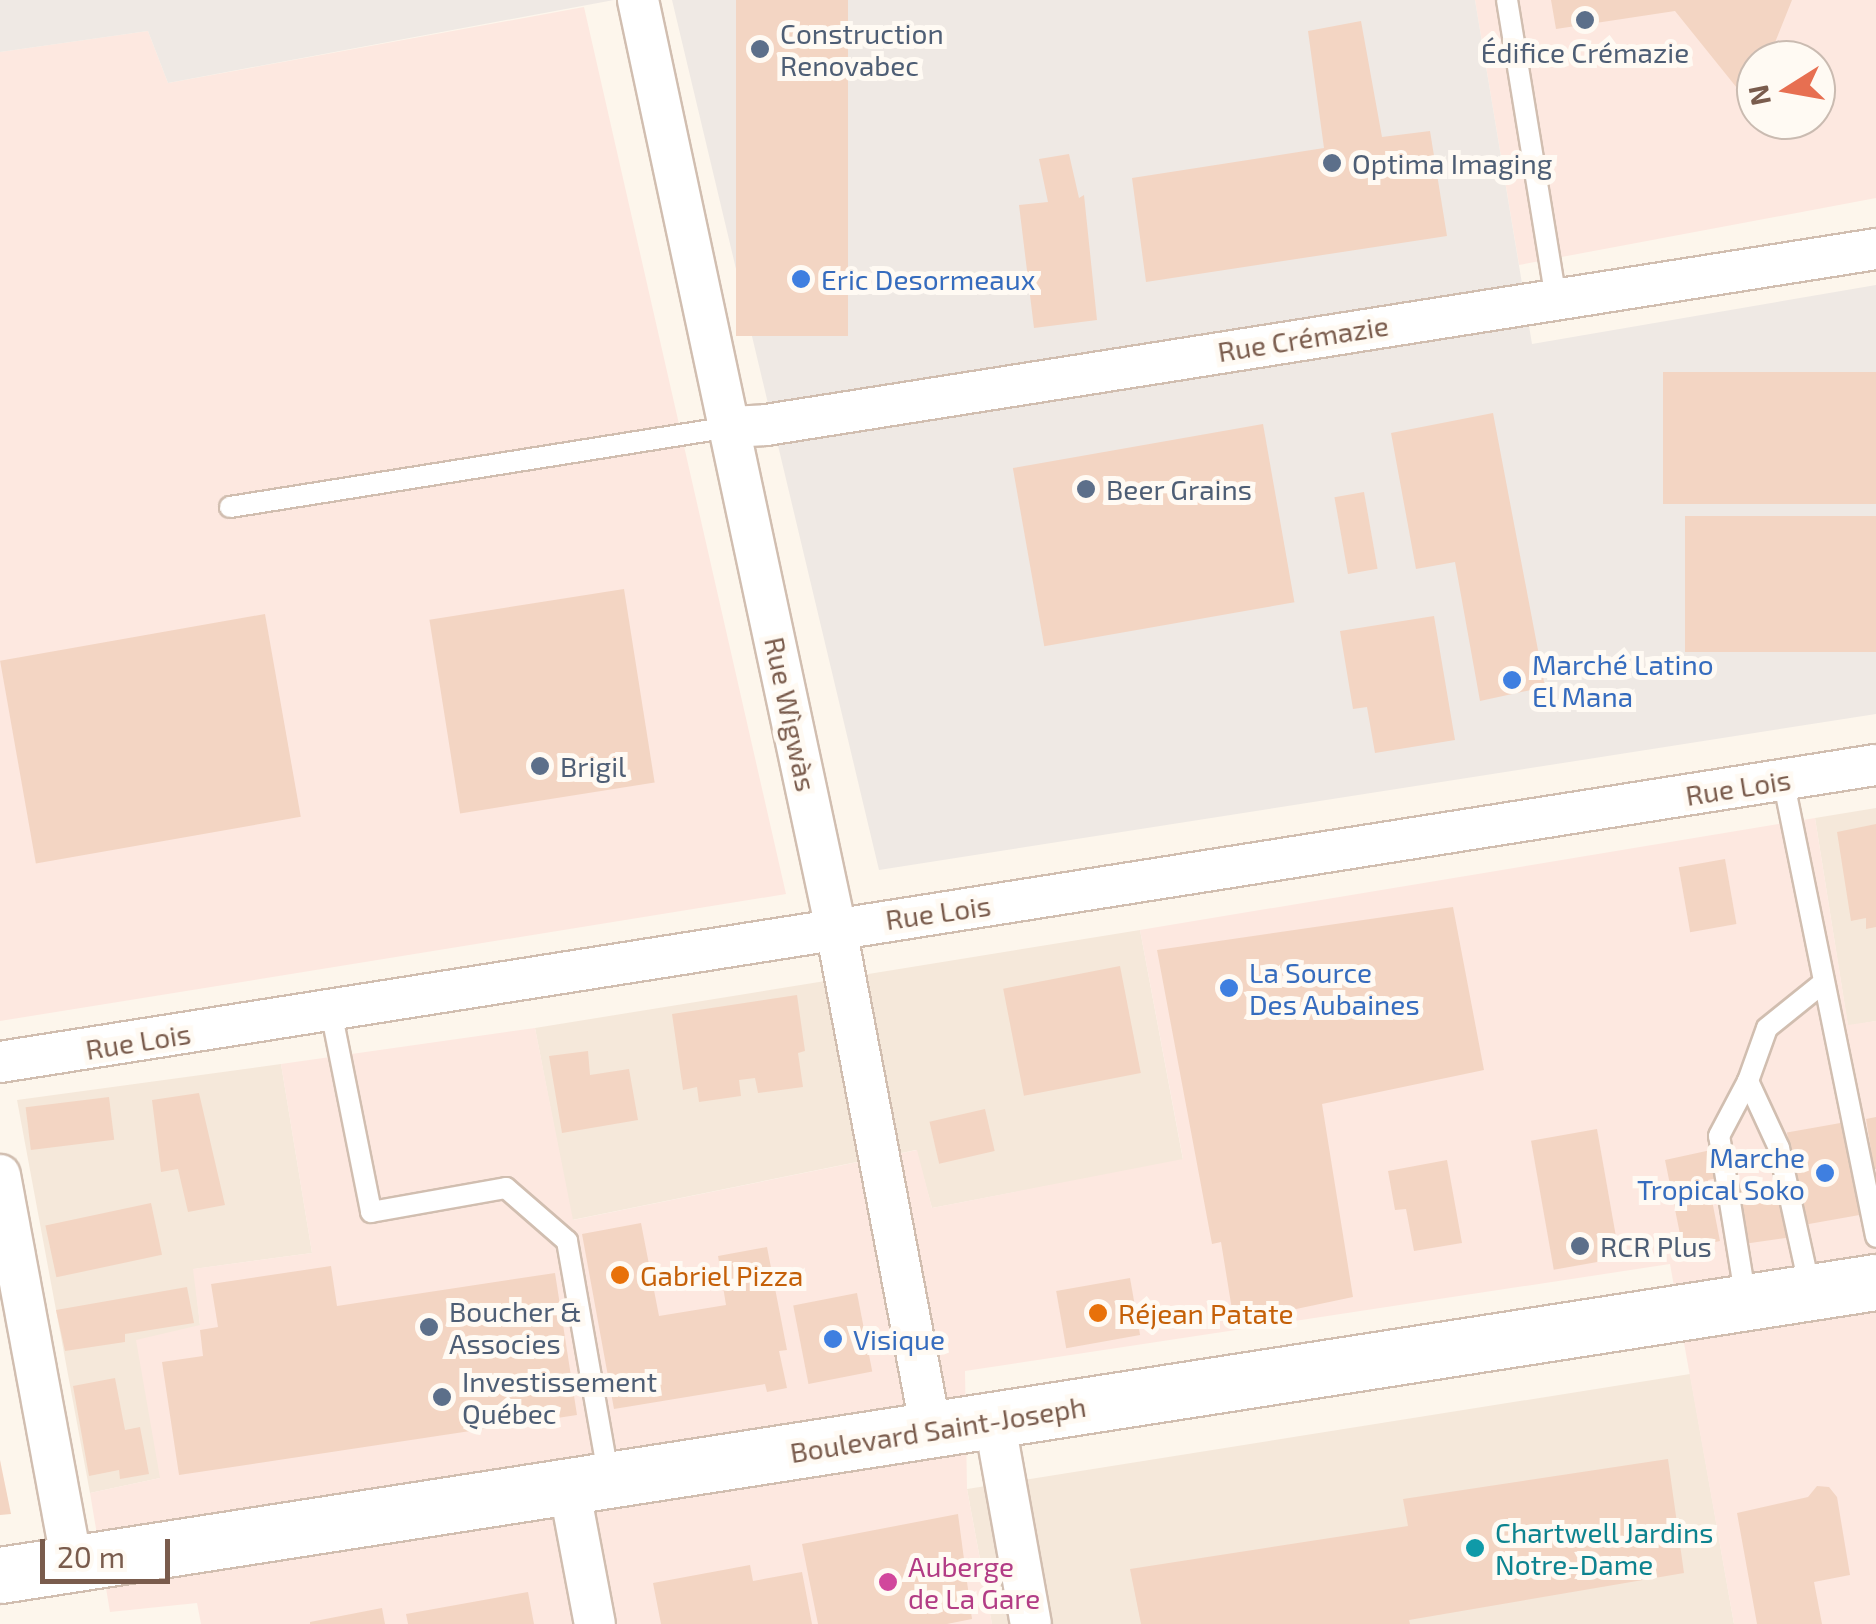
<!DOCTYPE html>
<html>
<head>
<meta charset="utf-8">
<style>
	body { margin:0 }
	#map { position:relative; width:1876px; height:1624px; overflow:hidden; background:#fdf6ec; font-family:"Exo 2",sans-serif }
	div>[style] { position:absolute }
	.residential>* { inset:0; background:#f5e8da }
	.commercial>* { inset:0; background:#fde8e0 }
	.industrial>* { inset:0; background:#efe9e4 }
	.building>* { inset:0; background:#f3d5c3; transform-origin:0 0 }
	.roads { filter:drop-shadow(2px 0 #d1beb0) drop-shadow(-2px 0 #d1beb0) drop-shadow(0 2px #d1beb0) drop-shadow(0 -2px #d1beb0) }
	.service>* { height:20px; margin:-10px; padding:0 10px; transform-origin:10px; border-radius:10px; background:#fff }
	.minor>* { height:40px; margin:-20px; padding:0 20px; transform-origin:20px; border-radius:20px; background:#fff }
	.secondary>* { height:55px; margin:-27.5px; padding:0 27.5px; transform-origin:27.5px; border-radius:27.5px; background:#fff }
	.dots>* { width:28px; height:28px; translate:-50% -50%; box-sizing:border-box; border:5px solid #fffaf3; border-radius:50% }
	span { translate:-50% -50%; white-space:nowrap; text-align:center; line-height:1.15; -webkit-text-stroke:10px #fffaf3; paint-order:stroke }
	.service-label { font-size:28px; color:#4e5e75 }
	.left { translate:0 -50%; text-align:left }
	.shop-label { font-size:28px; color:#366cbe }
	.right { translate:-100% -50%; text-align:right }
	.street-label { font-size:28px; color:#7a5c4d }
	.food-label { font-size:28px; color:#c56008 }
	.culture-label { font-size:28px; color:#0d838f }
	.hotel-label { font-size:28px; color:#b23c85 }
	.north { position:absolute; left:1736px; top:40px; width:100px; height:100px; box-sizing:border-box; background:#fffaf3; border:2px solid #cabbb1; border-radius:50%; rotate:259deg; font-size:28px; font-weight:700; line-height:40px; text-align:center; color:#7a5c4d }
	.north::after { content:''; display:block; margin:auto; width:35px; height:45px; background:#e76f51; clip-path:polygon(50% 0,100% 100%,50% 72%,0 100%) }
	.scale { position:absolute; left:40px; top:1539px; width:130px; height:45px; box-sizing:border-box; border:5px solid #7a5c4d; border-top:0; padding-left:12px; font-size:30px; line-height:35px; white-space:nowrap; color:#7a5c4d; -webkit-text-stroke:8px #fffaf3; paint-order:stroke }
</style>
</head>
<body>
<div id="map">
	<div class="residential">
		<i style="clip-path:polygon(1876px 808px,1876px 1021px,1848px 1026px,1815px 818px)"></i>
		<i style="clip-path:polygon(1140px 930px,1183px 1160px,932px 1208px,916px 1150px,572px 1220px,535px 1028px)"></i>
		<i style="clip-path:polygon(281px 1064px,312px 1253px,194px 1269px,200px 1325px,160px 1478px,90px 1493px,17px 1100px)"></i>
		<i style="clip-path:polygon(1690px 1374px,1734px 1624px,992px 1624px,967px 1489px)"></i>
	</div>
	<div class="commercial">
		<i style="clip-path:polygon(evenodd,1475px 0,1876px 0,1876px 198px,1519px 265px,1475px 0,1756px 60px,1816px 60px,1816px 120px,1756px 120px,1756px 60px)"></i>
		<i style="clip-path:polygon(584px 7px,786px 894px,0 1021px,0 52px,148px 31px,168px 83px)"></i>
		<i style="clip-path:polygon(1815px 818px,1848px 1025px,1876px 1021px,1876px 1624px,1734px 1624px,1670px 1264px,965px 1371px,967px 1489px,992px 1624px,201px 1624px,197px 1603px,110px 1612px,90px 1493px,160px 1478px,136px 1340px,200px 1325px,193px 1269px,312px 1253px,281px 1064px,535px 1028px,573px 1220px,917px 1150px,932px 1208px,1183px 1159px,1140px 930px)"></i>
	</div>
	<div class="industrial">
		<i style="clip-path:polygon(0 0,614px 0,168px 83px,148px 31px,0 52px)"></i>
		<i style="clip-path:polygon(672px 0,1475px 0,1532px 344px,1876px 285px,1876px 714px,879px 870px)"></i>
	</div>
	<div class="building">
		<i style="left:736px;top:0;width:112px;height:336px"></i>
		<i style="clip-path:polygon(1551px 0,1792px 0,1768px 60px,1756px 60px,1756px 85px,1737px 88px,1675px 11px,1556px 29px)"></i>
		<i style="clip-path:polygon(1361px 21px,1382px 137px,1430px 131px,1447px 236px,1146px 282px,1132px 178px,1324px 148px,1308px 31px)"></i>
		<i style="clip-path:polygon(1069px 154px,1079px 198px,1084px 195px,1097px 320px,1034px 328px,1019px 205px,1048px 202px,1039px 159px)"></i>
		<i style="left:1876px;top:372px;width:132px;height:213px;rotate:90deg"></i>
		<i style="clip-path:polygon(1493px 413px,1545px 687px,1480px 701px,1455px 562px,1416px 569px,1391px 433px)"></i>
		<i style="left:1263px;top:424px;width:181px;height:254px;rotate:80deg"></i>
		<i style="left:1364px;top:492px;width:78px;height:30px;rotate:80deg"></i>
		<i style="left:1876px;top:516px;width:136px;height:191px;rotate:90deg"></i>
		<i style="left:624px;top:589px;width:196px;height:197px;rotate:81deg"></i>
		<i style="left:265px;top:614px;width:206px;height:269px;rotate:80deg"></i>
		<i style="clip-path:polygon(1434px 616px,1455px 740px,1375px 753px,1367px 707px,1353px 709px,1340px 631px)"></i>
		<i style="clip-path:polygon(1876px 824px,1876px 927px,1866px 929px,1866px 918px,1851px 921px,1837px 832px)"></i>
		<i style="left:1725px;top:859px;width:66px;height:47px;rotate:80deg"></i>
		<i style="clip-path:polygon(1453px 907px,1484px 1070px,1322px 1104px,1353px 1297px,1234px 1322px,1221px 1242px,1212px 1244px,1157px 950px)"></i>
		<i style="left:1120px;top:966px;width:109px;height:119px;rotate:79deg"></i>
		<i style="clip-path:polygon(797px 995px,805px 1051px,798px 1053px,803px 1087px,758px 1093px,755px 1078px,739px 1080px,741px 1096px,699px 1102px,697px 1087px,683px 1090px,672px 1014px)"></i>
		<i style="clip-path:polygon(588px 1051px,590px 1075px,629px 1069px,638px 1120px,562px 1133px,549px 1056px)"></i>
		<i style="clip-path:polygon(199px 1093px,225px 1205px,188px 1212px,178px 1169px,161px 1172px,152px 1100px)"></i>
		<i style="left:109px;top:1097px;width:43px;height:84px;rotate:83deg"></i>
		<i style="left:985px;top:1109px;width:43px;height:57px;rotate:77deg"></i>
		<i style="clip-path:polygon(1876px 1117px,1876px 1169px,1874px 1169px,1866px 1119px)"></i>
		<i style="left:1846px;top:1122px;width:94px;height:60px;rotate:80deg"></i>
		<i style="left:1597px;top:1129px;width:131px;height:67px;rotate:80deg"></i>
		<i style="clip-path:polygon(1711px 1150px,1718px 1178px,1708px 1180px,1720px 1241px,1683px 1249px,1665px 1160px)"></i>
		<i style="clip-path:polygon(1447px 1160px,1462px 1243px,1414px 1251px,1406px 1209px,1395px 1210px,1388px 1171px)"></i>
		<i style="left:1782px;top:1182px;width:56px;height:45px;rotate:82deg"></i>
		<i style="left:151px;top:1203px;width:53px;height:108px;rotate:78deg"></i>
		<i style="clip-path:polygon(641px 1223px,659px 1316px,726px 1305px,718px 1256px,767px 1247px,787px 1350px,779px 1351px,787px 1388px,767px 1392px,765px 1384px,614px 1409px,582px 1234px)"></i>
		<i style="clip-path:polygon(331px 1266px,337px 1306px,555px 1273px,577px 1415px,179px 1475px,162px 1362px,203px 1356px,200px 1330px,218px 1327px,211px 1284px)"></i>
		<i style="left:1130px;top:1278px;width:58px;height:75px;rotate:80deg"></i>
		<i style="clip-path:polygon(187px 1287px,194px 1323px,125px 1334px,125px 1342px,65px 1351px,56px 1310px)"></i>
		<i style="left:857px;top:1293px;width:80px;height:65px;rotate:79deg"></i>
		<i style="clip-path:polygon(115px 1378px,125px 1430px,140px 1427px,149px 1474px,120px 1479px,119px 1470px,89px 1476px,73px 1386px)"></i>
		<i style="clip-path:polygon(1668px 1459px,1684px 1573px,1409px 1620px,1410px 1624px,1141px 1624px,1130px 1569px,1408px 1526px,1403px 1499px)"></i>
		<i style="clip-path:polygon(0 1460px,11px 1514px,0 1515px)"></i>
		<i style="clip-path:polygon(1817px 1486px,1829px 1487px,1837px 1497px,1850px 1575px,1814px 1582px,1822px 1624px,1757px 1624px,1737px 1513px,1808px 1497px)"></i>
		<i style="clip-path:polygon(958px 1514px,972px 1619px,947px 1624px,818px 1624px,802px 1544px)"></i>
		<i style="clip-path:polygon(750px 1565px,753px 1581px,802px 1572px,812px 1624px,661px 1624px,653px 1583px)"></i>
		<i style="clip-path:polygon(528px 1592px,534px 1624px,408px 1624px,406px 1614px)"></i>
		<i style="clip-path:polygon(382px 1608px,385px 1624px,310px 1624px,310px 1622px)"></i>
	</div>
	<div class="roads">
		<div class="service">
			<i style="left:1507px;top:0;width:303px;rotate:80.7deg"></i>
			<i style="left:230px;top:507px;width:506px;rotate:-9.09deg"></i>
			<i style="left:1783px;top:779px;width:467px;rotate:78.5deg"></i>
			<i style="left:331px;top:1011px;width:205px;rotate:78.7deg"></i>
			<i style="left:371px;top:1212px;width:137px;rotate:-10.1deg"></i>
			<i style="left:506px;top:1188px;width:81px;rotate:41deg"></i>
			<i style="left:567px;top:1241px;width:241px;rotate:80deg"></i>
			<i style="left:1810px;top:1289px;width:144px;rotate:-102.4deg"></i>
			<i style="left:1779px;top:1148px;width:74px;rotate:-114.8deg"></i>
			<i style="left:1748px;top:1081px;width:56px;rotate:-70.3deg"></i>
			<i style="left:1767px;top:1028px;width:73px;rotate:-38.9deg"></i>
			<i style="left:1746px;top:1300px;width:166px;rotate:-99.3deg"></i>
			<i style="left:1719px;top:1136px;width:62px;rotate:-62.2deg"></i>
		</div>
		<div class="minor">
			<i style="left:638px;top:0;width:950px;rotate:77.97deg"></i>
			<i style="left:836px;top:929px;width:510px;rotate:79.26deg"></i>
			<i style="left:730px;top:427px;width:36px;rotate:-3deg"></i>
			<i style="left:766px;top:425px;width:1124px;rotate:-9.01deg"></i>
			<i style="left:0;top:1062px;width:1899px;rotate:-9deg"></i>
			<i style="left:0;top:1175px;width:396px;rotate:79.5deg"></i>
			<i style="left:994px;top:1419px;width:208px;rotate:79.8deg"></i>
			<i style="left:569px;top:1487px;width:139px;rotate:79.3deg"></i>
		</div>
		<div class="secondary">
			<i style="left:0;top:1575px;width:1899px;rotate:-8.88deg"></i>
		</div>
	</div>
	<div class="dots">
		<i style="left:1585px;top:20px;background:#5c6f8a"></i>
		<i style="left:760px;top:49px;background:#5c6f8a"></i>
		<i style="left:1332px;top:163px;background:#5c6f8a"></i>
		<i style="left:801px;top:279px;background:#3f7fe0"></i>
		<i style="left:1086px;top:489px;background:#5c6f8a"></i>
		<i style="left:1512px;top:680px;background:#3f7fe0"></i>
		<i style="left:540px;top:766px;background:#5c6f8a"></i>
		<i style="left:1229px;top:988px;background:#3f7fe0"></i>
		<i style="left:1825px;top:1173px;background:#3f7fe0"></i>
		<i style="left:1580px;top:1246px;background:#5c6f8a"></i>
		<i style="left:620px;top:1275px;background:#e8710a"></i>
		<i style="left:1098px;top:1313px;background:#e8710a"></i>
		<i style="left:429px;top:1327px;background:#5c6f8a"></i>
		<i style="left:833px;top:1339px;background:#3f7fe0"></i>
		<i style="left:442px;top:1397px;background:#5c6f8a"></i>
		<i style="left:1475px;top:1548px;background:#0f9aa8"></i>
		<i style="left:888px;top:1582px;background:#d1479c"></i>
	</div>
	<div class="service-label">
		<span class="left" style="left:780px;top:49px">Construction<br>Renovabec</span>
		<span style="left:1585px;top:52px">Édifice Crémazie</span>
		<span class="left" style="left:1352px;top:163px">Optima Imaging</span>
		<span class="left" style="left:1106px;top:489px">Beer Grains</span>
		<span class="left" style="left:560px;top:766px">Brigil</span>
		<span class="left" style="left:1600px;top:1246px">RCR Plus</span>
		<span class="left" style="left:449px;top:1327px">Boucher &amp;<br>Associes</span>
		<span class="left" style="left:462px;top:1397px">Investissement<br>Québec</span>
	</div>
	<div class="shop-label">
		<span class="left" style="left:821px;top:279px">Eric Desormeaux</span>
		<span class="left" style="left:1532px;top:680px">Marché Latino<br>El Mana</span>
		<span class="left" style="left:1249px;top:988px">La Source<br>Des Aubaines</span>
		<span class="right" style="left:1805px;top:1173px">Marche<br>Tropical Soko</span>
		<span class="left" style="left:853px;top:1339px">Visique</span>
	</div>
	<div class="street-label">
		<span style="left:1303px;top:338px;rotate:-9deg">Rue Crémazie</span>
		<span style="left:791px;top:714px;rotate:78deg">Rue Wìgwàs</span>
		<span style="left:1738px;top:787px;rotate:-9deg">Rue Lois</span>
		<span style="left:938px;top:912px;rotate:-8deg">Rue Lois</span>
		<span style="left:138px;top:1041px;rotate:-9deg">Rue Lois</span>
		<span style="left:938px;top:1429px;rotate:-9deg">Boulevard Saint-Joseph</span>
	</div>
	<div class="food-label">
		<span class="left" style="left:640px;top:1275px">Gabriel Pizza</span>
		<span class="left" style="left:1118px;top:1313px">Réjean Patate</span>
	</div>
	<div class="culture-label">
		<span class="left" style="left:1495px;top:1548px">Chartwell Jardins<br>Notre-Dame</span>
	</div>
	<div class="hotel-label">
		<span class="left" style="left:908px;top:1582px">Auberge<br>de La Gare</span>
	</div>
	<div class="north">N</div>
	<div class="scale">20 m</div>
</div>
</body>
</html>
